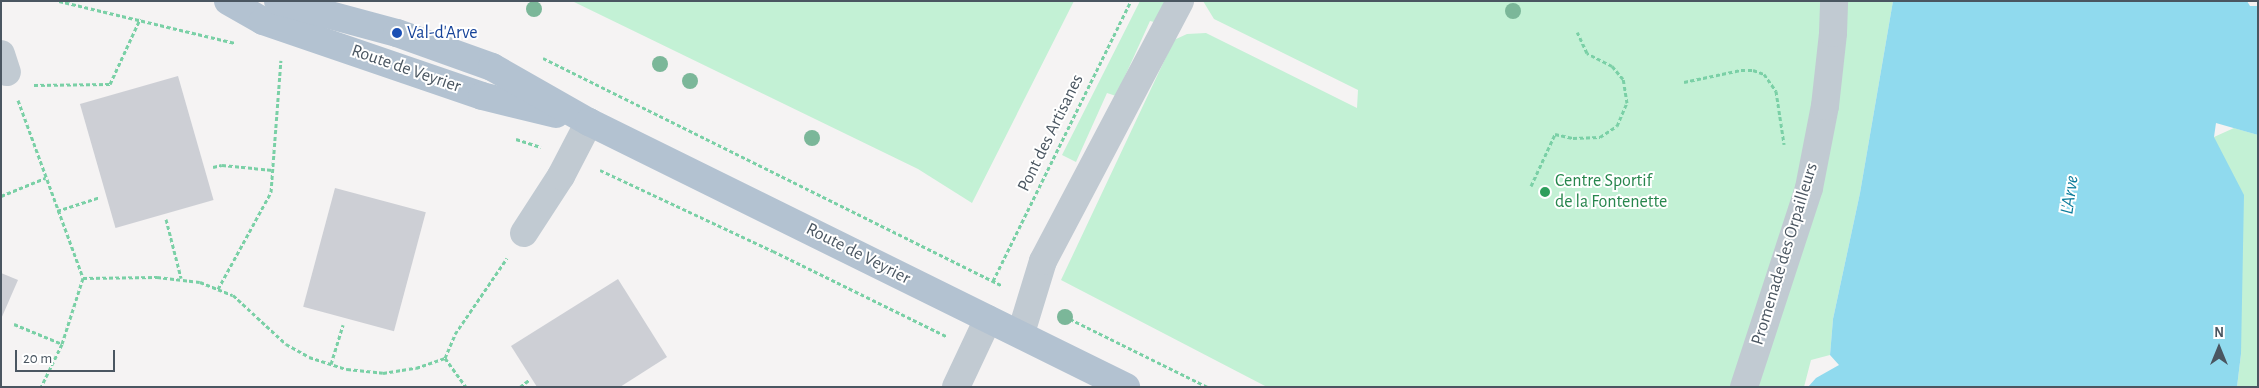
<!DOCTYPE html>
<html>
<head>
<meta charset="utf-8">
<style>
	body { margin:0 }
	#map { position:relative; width:2259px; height:388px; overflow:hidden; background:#f5f3f3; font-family:"Alegreya Sans",sans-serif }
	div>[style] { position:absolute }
	.green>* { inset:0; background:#c3f1d5 }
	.water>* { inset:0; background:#90daee }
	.building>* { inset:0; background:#cdcfd5; transform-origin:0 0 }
	.path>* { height:3px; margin-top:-1.5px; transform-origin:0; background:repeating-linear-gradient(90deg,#7ad0a6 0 4px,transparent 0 6.5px) }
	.minor>* { height:28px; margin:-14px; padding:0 14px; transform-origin:14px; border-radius:14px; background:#c1cad2 }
	.major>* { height:28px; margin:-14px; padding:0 14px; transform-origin:14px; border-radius:14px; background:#b3c2d1 }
	.trees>* { width:16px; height:16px; margin:-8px; border-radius:50%; background:#7bb799 }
	.dots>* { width:14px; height:14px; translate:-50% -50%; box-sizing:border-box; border:2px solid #fff; border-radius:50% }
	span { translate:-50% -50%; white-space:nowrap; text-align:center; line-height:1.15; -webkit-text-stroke:4px #fff; paint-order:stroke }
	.transit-label { font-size:18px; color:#164399 }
	.left { translate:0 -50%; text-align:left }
	.street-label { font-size:18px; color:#4a5661 }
	.leisure-label { font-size:18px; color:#27864d }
	.water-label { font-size:19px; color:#0c7c9b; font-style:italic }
	.frame { position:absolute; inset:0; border:2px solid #4a5661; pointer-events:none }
	.north { position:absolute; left:2194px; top:323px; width:50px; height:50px; -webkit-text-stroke:4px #fff; paint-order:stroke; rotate:0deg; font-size:14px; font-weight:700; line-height:20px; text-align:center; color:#4a5661 }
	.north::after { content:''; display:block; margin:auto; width:18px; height:22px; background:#4a5661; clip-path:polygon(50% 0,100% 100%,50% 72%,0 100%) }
	.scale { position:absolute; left:15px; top:350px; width:100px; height:22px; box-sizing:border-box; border:2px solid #4a5661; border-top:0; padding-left:6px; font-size:15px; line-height:18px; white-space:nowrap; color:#4a5661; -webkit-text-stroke:4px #fff; paint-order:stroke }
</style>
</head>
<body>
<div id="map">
	<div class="green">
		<i style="clip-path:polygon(572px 1px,1074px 1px,972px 203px,918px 169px)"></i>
		<i style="clip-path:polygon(1140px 1px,1167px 1px,1158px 23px,1150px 21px,1116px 96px,1107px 93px,1076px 162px,1062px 155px)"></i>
		<i style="clip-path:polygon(1203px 1px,1893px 1px,1860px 193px,1833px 319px,1830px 355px,1811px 360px,1804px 387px,1267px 387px,1061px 280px,1174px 40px,1187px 34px,1206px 33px,1357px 108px,1358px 90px,1214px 19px)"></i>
		<i style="clip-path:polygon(2234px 128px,2258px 135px,2258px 387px,2237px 387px,2241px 354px,2214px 137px)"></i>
	</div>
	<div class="water">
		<i style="clip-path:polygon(1893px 1px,2247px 1px,2250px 6px,2258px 6px,2258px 135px,2216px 123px,2214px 137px,2244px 195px,2241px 354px,2237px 387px,1808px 387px,1816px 378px,1839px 365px,1830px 355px,1833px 319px,1860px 193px)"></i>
	</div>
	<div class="building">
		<i style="left:178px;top:76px;width:129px;height:102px;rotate:74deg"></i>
		<i style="left:335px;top:188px;width:94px;height:123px;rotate:15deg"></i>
		<i style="clip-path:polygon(1px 273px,18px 280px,1px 319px)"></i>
		<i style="clip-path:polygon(618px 279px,667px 357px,620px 387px,537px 387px,511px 346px)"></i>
	</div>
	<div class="path">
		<i style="left:59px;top:1px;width:181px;rotate:13.4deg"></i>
		<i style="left:543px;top:58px;width:513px;rotate:26.37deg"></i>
		<i style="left:1684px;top:82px;width:58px;rotate:-11.9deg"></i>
		<i style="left:1741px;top:70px;width:12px"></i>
		<i style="left:1753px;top:70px;width:12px;rotate:20deg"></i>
		<i style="left:1764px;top:74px;width:21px;rotate:55deg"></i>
		<i style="left:1776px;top:91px;width:54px;rotate:81.4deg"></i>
		<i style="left:34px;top:85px;width:76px;rotate:-0.8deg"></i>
		<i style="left:110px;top:84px;width:72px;rotate:-65.2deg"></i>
		<i style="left:18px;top:100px;width:189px;rotate:69.9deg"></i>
		<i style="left:83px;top:278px;width:69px;rotate:107.7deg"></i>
		<i style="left:62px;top:344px;width:48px;rotate:116deg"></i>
		<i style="left:516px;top:139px;width:26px;rotate:18deg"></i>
		<i style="left:213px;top:167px;width:9px;rotate:-13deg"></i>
		<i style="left:222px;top:165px;width:51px;rotate:5.6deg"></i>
		<i style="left:600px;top:170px;width:191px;rotate:25.1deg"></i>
		<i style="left:773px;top:251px;width:193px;rotate:26.2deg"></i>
		<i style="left:1531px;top:186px;width:57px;rotate:-65.2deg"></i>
		<i style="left:1555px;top:134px;width:18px;rotate:13deg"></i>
		<i style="left:1573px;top:138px;width:27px;rotate:-2deg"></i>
		<i style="left:1600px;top:137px;width:20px;rotate:-33deg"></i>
		<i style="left:1617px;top:126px;width:25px;rotate:-67deg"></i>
		<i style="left:1627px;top:103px;width:24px;rotate:-99deg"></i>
		<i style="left:1623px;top:79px;width:17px;rotate:-130deg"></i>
		<i style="left:1612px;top:66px;width:28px;rotate:-153deg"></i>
		<i style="left:1587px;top:53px;width:23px;rotate:-115deg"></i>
		<i style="left:1px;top:196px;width:48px;rotate:-22.2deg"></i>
		<i style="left:57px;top:211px;width:45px;rotate:-18deg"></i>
		<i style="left:166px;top:219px;width:61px;rotate:75.7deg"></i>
		<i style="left:83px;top:278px;width:74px;rotate:-0.8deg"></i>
		<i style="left:157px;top:277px;width:43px;rotate:6.6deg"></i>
		<i style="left:200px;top:282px;width:35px;rotate:22deg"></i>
		<i style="left:233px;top:295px;width:72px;rotate:42.8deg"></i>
		<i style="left:286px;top:344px;width:26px;rotate:29deg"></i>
		<i style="left:309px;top:357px;width:40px;rotate:18deg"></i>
		<i style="left:347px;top:369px;width:36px;rotate:6deg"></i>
		<i style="left:383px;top:373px;width:33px;rotate:-9deg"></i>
		<i style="left:416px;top:368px;width:31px;rotate:-19deg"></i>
		<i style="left:445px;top:358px;width:26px;rotate:-67deg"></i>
		<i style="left:455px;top:334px;width:92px;rotate:-55.6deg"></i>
		<i style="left:993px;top:281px;width:312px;rotate:-63.8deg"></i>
		<i style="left:218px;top:289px;width:111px;rotate:-61.3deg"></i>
		<i style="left:271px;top:192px;width:132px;rotate:-85.7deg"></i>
		<i style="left:1058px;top:313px;width:167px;rotate:26.3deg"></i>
		<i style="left:14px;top:324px;width:52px;rotate:22.6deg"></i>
		<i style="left:445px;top:358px;width:36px;rotate:54deg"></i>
		<i style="left:331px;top:364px;width:41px;rotate:-72.9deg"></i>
		<i style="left:520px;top:387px;width:11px;rotate:-38deg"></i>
	</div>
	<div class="minor">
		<i style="left:1px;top:54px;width:19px;rotate:72deg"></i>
		<i style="left:524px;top:233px;width:68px;rotate:-57deg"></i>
		<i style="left:561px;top:176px;width:61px;rotate:-62.6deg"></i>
		<i style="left:1021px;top:333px;width:75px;rotate:-73deg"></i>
		<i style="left:1043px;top:261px;width:294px;rotate:-62.2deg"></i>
		<i style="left:956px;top:387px;width:75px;rotate:-64.8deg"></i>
		<i style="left:1744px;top:387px;width:209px;rotate:-71.9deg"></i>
		<i style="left:1809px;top:188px;width:84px;rotate:-79deg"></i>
		<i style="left:1825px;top:106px;width:73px;rotate:-83.7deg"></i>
		<i style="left:1833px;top:33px;width:32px;rotate:-88deg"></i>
	</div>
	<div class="major">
		<i style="left:228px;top:1px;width:40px;rotate:29.7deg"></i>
		<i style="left:263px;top:21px;width:231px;rotate:18.9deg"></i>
		<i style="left:482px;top:96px;width:76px;rotate:13.7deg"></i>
		<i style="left:278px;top:1px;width:123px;rotate:15.1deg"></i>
		<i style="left:397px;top:33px;width:101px;rotate:19.7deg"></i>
		<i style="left:492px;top:67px;width:112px;rotate:29.6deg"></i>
		<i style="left:589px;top:122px;width:599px;rotate:26.27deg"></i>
	</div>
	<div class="trees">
		<i style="left:534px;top:9px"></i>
		<i style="left:1513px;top:11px"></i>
		<i style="left:660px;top:64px"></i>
		<i style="left:690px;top:81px"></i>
		<i style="left:812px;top:138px"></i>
		<i style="left:1065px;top:317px"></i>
	</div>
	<div class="dots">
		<i style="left:397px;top:33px;background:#1a4fb4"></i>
		<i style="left:1545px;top:192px;background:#2e9e5b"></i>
	</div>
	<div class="transit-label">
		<span class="left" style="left:407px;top:33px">Val-d'Arve</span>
	</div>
	<div class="street-label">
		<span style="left:406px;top:69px;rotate:19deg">Route de Veyrier</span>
		<span style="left:1051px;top:133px;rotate:-64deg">Pont des Artisanes</span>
		<span style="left:858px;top:254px;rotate:27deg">Route de Veyrier</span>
		<span style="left:1785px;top:254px;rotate:-73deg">Promenade des Orpailleurs</span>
	</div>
	<div class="leisure-label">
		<span class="left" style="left:1555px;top:192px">Centre Sportif<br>de la Fontenette</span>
	</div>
	<div class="water-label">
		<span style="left:2070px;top:195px;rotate:-82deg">L'Arve</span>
	</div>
	<div class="frame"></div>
	<div class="north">N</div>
	<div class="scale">20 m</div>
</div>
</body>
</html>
